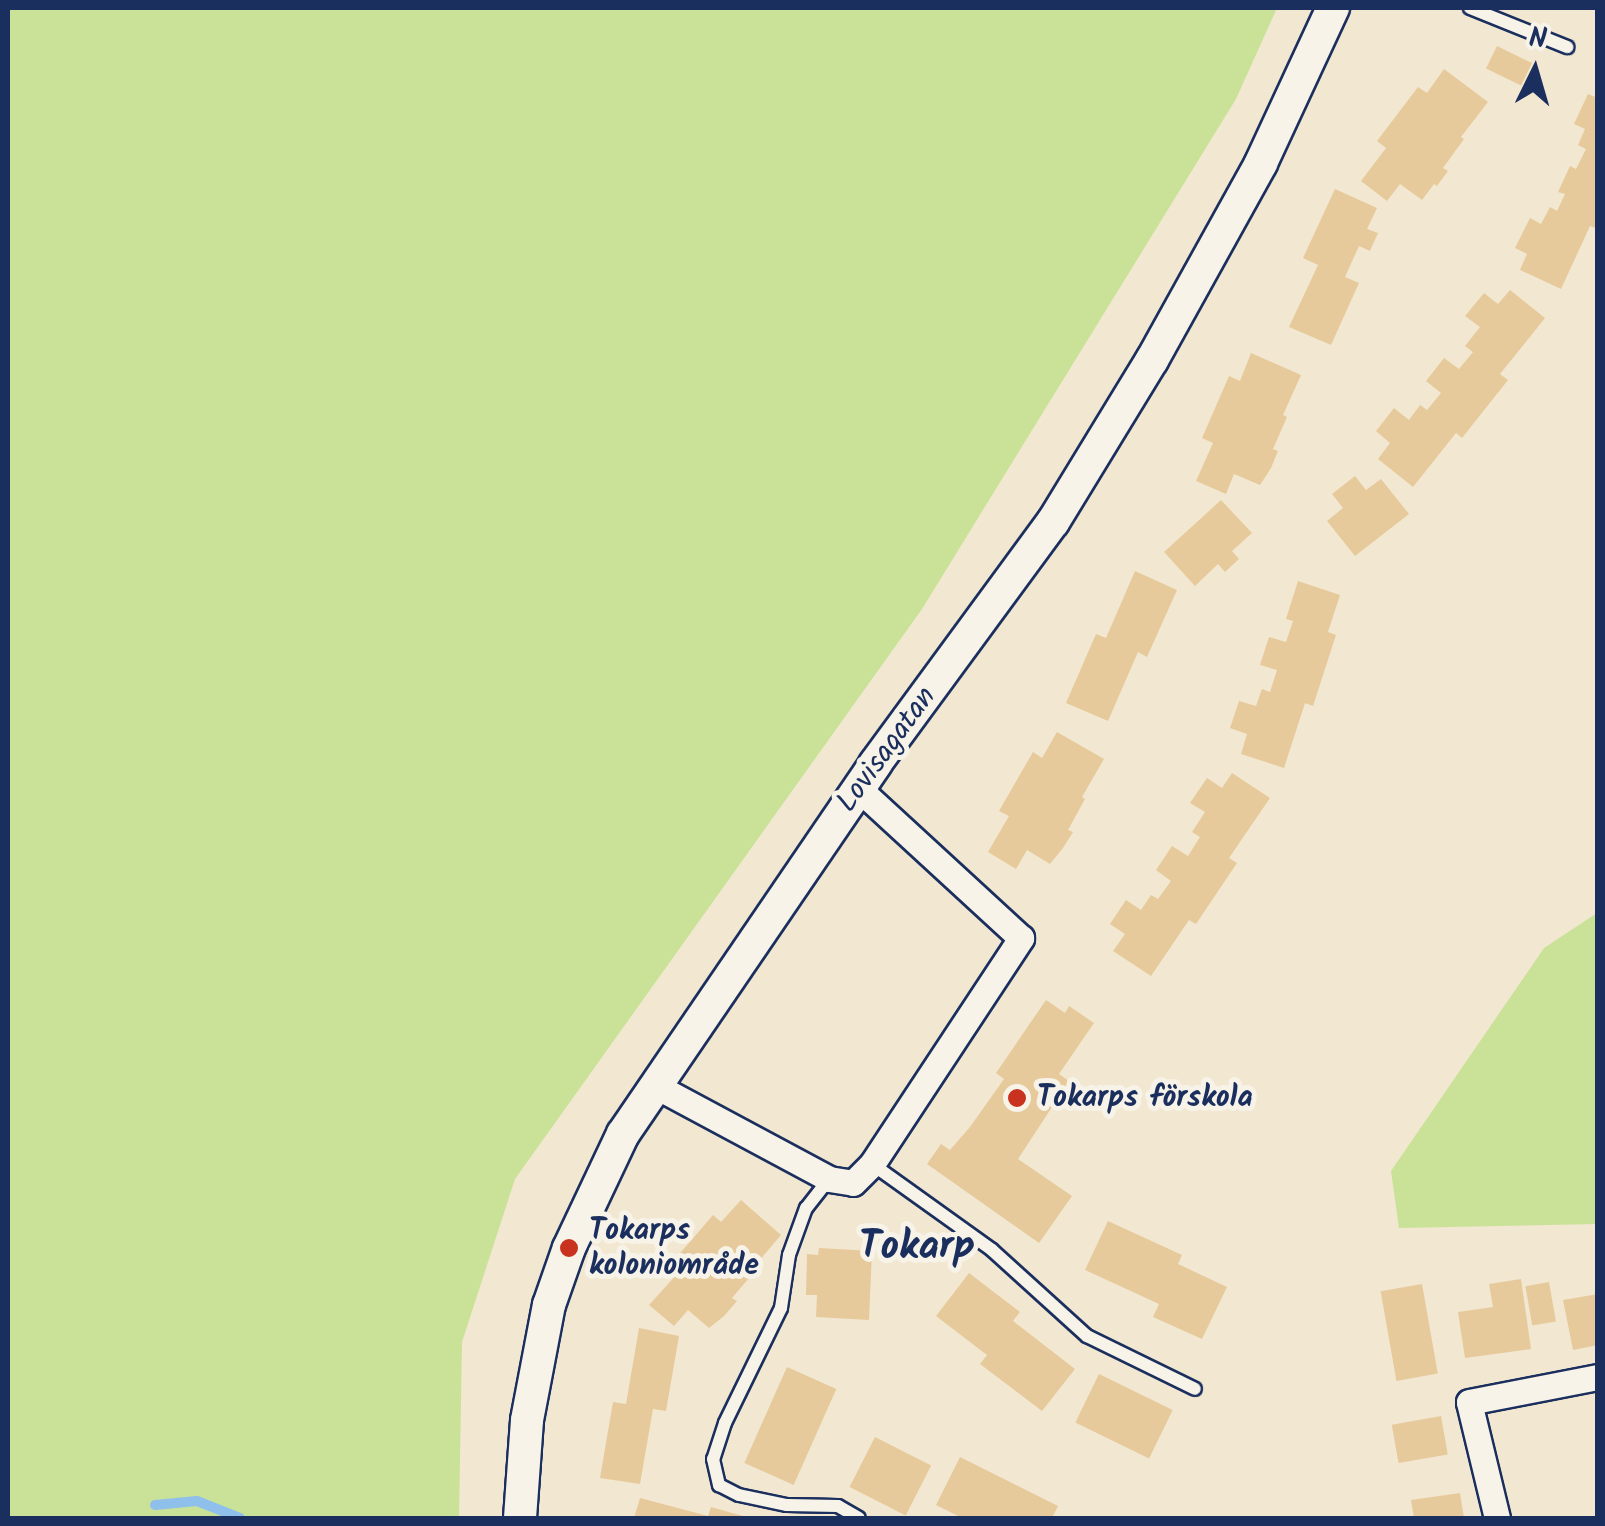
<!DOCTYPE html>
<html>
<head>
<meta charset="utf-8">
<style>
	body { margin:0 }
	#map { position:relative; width:1605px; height:1526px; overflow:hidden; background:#f2e7d1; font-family:Kalam,sans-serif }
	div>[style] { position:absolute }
	.green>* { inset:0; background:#cae297 }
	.stream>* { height:10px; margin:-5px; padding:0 5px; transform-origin:5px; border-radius:5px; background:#8fc0eb }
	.building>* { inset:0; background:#e7ca9b; transform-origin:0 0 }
	.roads { filter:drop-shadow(2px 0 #1b2f5e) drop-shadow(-2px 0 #1b2f5e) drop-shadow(0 2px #1b2f5e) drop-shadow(0 -2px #1b2f5e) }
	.service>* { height:12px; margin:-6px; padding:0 6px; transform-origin:6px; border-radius:6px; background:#f7f3e8 }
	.minor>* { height:25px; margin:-12.5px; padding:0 12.5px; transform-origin:12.5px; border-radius:12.5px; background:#f7f3e8 }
	.tertiary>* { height:32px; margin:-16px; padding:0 16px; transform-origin:16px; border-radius:16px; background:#f7f3e8 }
	.dots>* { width:28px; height:28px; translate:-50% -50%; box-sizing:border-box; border:5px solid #f7f3e8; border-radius:50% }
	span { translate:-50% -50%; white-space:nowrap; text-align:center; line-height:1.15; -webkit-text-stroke:10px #f7f3e8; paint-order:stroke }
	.street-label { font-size:30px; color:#1b2f5e }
	.poi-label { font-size:30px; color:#1b2f5e; font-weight:700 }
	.left { translate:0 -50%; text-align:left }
	.district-label { font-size:40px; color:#1b2f5e; font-weight:700 }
	.frame { position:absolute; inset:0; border:10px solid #1b2f5e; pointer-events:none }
	.north { position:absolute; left:1485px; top:20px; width:100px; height:100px; -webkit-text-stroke:8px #f7f3e8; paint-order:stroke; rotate:5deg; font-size:28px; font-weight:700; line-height:40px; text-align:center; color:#1b2f5e }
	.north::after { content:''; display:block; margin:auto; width:35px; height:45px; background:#1b2f5e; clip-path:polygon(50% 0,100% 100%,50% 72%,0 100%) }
</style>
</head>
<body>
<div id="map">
	<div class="green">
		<i style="clip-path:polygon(8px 8px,1277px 8px,1236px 99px,922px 609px,515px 1179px,462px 1342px,459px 1518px,8px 1518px)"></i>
		<i style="clip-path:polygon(1597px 913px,1597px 1224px,1399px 1228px,1391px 1171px,1544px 948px)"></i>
	</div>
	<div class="stream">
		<i style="left:155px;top:1505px;width:42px;rotate:-5.4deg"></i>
		<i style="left:197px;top:1501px;width:46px;rotate:21.6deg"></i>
	</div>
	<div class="building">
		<i style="left:1497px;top:46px;width:39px;height:25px;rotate:26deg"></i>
		<i style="clip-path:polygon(1444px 69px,1488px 102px,1461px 137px,1464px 139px,1443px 168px,1448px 171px,1437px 186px,1434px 184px,1422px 200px,1400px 184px,1387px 201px,1361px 181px,1386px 148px,1377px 141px,1418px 87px,1427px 93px)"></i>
		<i style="clip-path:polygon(1588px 94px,1598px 98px,1598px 229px,1590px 226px,1561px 289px,1520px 270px,1527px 254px,1515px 248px,1530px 218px,1541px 224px,1550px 207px,1557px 211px,1565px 194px,1558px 192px,1570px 166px,1576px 169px,1586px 149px,1578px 145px,1585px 129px,1574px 124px)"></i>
		<i style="clip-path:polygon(1335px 189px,1377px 208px,1367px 229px,1378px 233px,1370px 251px,1359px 246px,1345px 277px,1359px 283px,1331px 345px,1289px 327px,1318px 265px,1303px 258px)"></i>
		<i style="clip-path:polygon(1510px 290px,1545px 318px,1500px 374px,1508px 380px,1462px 438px,1456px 433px,1413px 487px,1378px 459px,1390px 443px,1376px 431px,1394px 408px,1409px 420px,1420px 405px,1427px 410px,1441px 393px,1426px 381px,1444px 358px,1459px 369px,1473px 352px,1465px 346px,1480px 327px,1465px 316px,1484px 293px,1498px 304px)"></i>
		<i style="clip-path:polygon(1251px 353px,1301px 375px,1283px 415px,1287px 417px,1273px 449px,1278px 451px,1271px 468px,1260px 485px,1234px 474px,1226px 494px,1196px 481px,1213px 443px,1202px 438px,1229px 376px,1240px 381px)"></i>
		<i style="clip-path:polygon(1355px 476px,1366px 490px,1381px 479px,1409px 514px,1355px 556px,1327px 521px,1343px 508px,1332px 494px)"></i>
		<i style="clip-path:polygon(1221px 500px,1252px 533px,1232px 551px,1239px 559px,1225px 572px,1218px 564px,1195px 586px,1164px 552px)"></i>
		<i style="clip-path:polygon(1135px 571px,1177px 590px,1147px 657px,1138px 652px,1108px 721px,1066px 703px,1096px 634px,1106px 638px)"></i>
		<i style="clip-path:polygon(1298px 581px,1340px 595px,1328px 632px,1336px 635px,1313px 706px,1305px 703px,1284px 768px,1241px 754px,1247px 734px,1230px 728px,1239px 701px,1256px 706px,1262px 689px,1270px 692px,1277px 670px,1260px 665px,1269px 637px,1286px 642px,1293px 621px,1286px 619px)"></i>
		<i style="clip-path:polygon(1057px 732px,1104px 759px,1082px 797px,1085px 799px,1068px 830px,1073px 832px,1063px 848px,1050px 864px,1027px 850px,1016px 869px,988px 852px,1009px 816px,999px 811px,1033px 752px,1042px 758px)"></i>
		<i style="clip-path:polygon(1232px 773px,1270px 798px,1229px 858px,1237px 863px,1196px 924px,1189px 920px,1151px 976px,1113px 951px,1125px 934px,1110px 924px,1126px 900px,1141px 910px,1151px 895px,1158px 899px,1171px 881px,1156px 870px,1172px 846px,1188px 856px,1200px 837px,1192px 832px,1205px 812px,1190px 803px,1207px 778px,1222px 788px)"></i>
		<i style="clip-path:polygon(1046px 1000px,1065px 1013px,1069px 1006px,1094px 1023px,1059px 1074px,1069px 1081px,1018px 1159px,1072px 1196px,1039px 1243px,927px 1164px,941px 1144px,950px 1150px,970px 1127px,1004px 1079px,996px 1073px)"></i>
		<i style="clip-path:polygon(741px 1200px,781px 1235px,752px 1269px,755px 1271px,732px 1298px,737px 1301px,724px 1316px,709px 1328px,688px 1310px,674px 1326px,649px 1305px,677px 1274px,669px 1266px,713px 1215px,721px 1222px)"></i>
		<i style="clip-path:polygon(1108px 1221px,1182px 1255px,1178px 1264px,1227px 1287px,1202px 1339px,1153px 1317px,1159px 1304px,1085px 1270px)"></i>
		<i style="clip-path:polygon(819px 1248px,872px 1251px,869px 1320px,816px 1317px,817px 1295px,806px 1295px,807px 1254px,818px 1255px)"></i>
		<i style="clip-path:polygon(969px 1273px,1020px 1312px,1013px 1321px,1075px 1369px,1042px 1411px,980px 1364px,987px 1355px,936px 1316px)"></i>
		<i style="clip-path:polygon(1521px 1279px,1531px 1349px,1465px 1358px,1458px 1312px,1493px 1307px,1489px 1284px)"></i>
		<i style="left:1549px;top:1282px;width:40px;height:24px;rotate:80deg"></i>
		<i style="left:1422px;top:1284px;width:91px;height:42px;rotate:80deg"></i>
		<i style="clip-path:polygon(1598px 1294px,1598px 1345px,1573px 1350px,1563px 1300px)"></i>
		<i style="clip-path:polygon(639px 1328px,679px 1336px,666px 1411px,653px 1409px,640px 1484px,600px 1478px,613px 1402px,626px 1404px)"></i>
		<i style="left:787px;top:1367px;width:54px;height:105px;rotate:24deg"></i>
		<i style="left:1099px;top:1374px;width:82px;height:54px;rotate:26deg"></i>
		<i style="left:1441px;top:1416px;width:39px;height:50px;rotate:80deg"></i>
		<i style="left:875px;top:1437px;width:63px;height:56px;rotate:27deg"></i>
		<i style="clip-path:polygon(960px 1457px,1058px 1506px,1052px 1518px,962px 1518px,936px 1505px)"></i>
		<i style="clip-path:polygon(1460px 1493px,1464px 1518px,1414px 1518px,1411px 1500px)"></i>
		<i style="clip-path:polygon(640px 1498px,708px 1516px,711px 1507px,750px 1518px,634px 1518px)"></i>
	</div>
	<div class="roads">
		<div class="service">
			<i style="left:1470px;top:8px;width:105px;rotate:21.9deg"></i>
			<i style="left:872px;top:1164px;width:148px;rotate:35.6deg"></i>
			<i style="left:992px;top:1250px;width:128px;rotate:42.2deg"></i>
			<i style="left:1087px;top:1336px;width:120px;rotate:26.1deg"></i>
			<i style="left:829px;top:1179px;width:37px;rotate:128deg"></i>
			<i style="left:806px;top:1208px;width:50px;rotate:109.9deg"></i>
			<i style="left:789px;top:1255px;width:54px;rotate:98.6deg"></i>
			<i style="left:781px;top:1308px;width:128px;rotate:116deg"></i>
			<i style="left:725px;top:1423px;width:38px;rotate:108deg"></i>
			<i style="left:713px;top:1459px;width:27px;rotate:77deg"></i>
			<i style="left:719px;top:1485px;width:22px;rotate:27deg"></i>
			<i style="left:739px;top:1495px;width:49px;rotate:11.8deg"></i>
			<i style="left:787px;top:1505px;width:51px;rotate:1.1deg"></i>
			<i style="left:838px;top:1506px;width:24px;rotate:30deg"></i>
		</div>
		<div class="minor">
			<i style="left:654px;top:1085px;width:199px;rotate:28.2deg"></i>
			<i style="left:829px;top:1179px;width:24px;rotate:9deg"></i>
			<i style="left:853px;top:1183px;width:27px;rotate:-45deg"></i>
			<i style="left:872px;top:1164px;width:271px;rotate:-56.6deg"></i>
			<i style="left:1021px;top:938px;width:222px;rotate:-137.4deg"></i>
			<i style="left:1497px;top:1518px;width:119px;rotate:-103.6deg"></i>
			<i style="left:1469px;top:1402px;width:131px;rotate:-11deg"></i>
		</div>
		<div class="tertiary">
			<i style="left:520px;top:1518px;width:98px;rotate:-85.9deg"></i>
			<i style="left:527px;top:1420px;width:117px;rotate:-79.2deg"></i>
			<i style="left:549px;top:1305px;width:60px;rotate:-70.7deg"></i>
			<i style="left:569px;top:1248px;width:126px;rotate:-64.7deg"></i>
			<i style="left:623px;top:1134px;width:448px;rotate:-55.7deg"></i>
			<i style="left:875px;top:764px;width:300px;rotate:-53.7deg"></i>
			<i style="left:1053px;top:522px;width:190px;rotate:-58.6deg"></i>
			<i style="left:1152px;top:360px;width:225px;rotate:-61deg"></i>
			<i style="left:1261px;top:163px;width:171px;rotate:-65.1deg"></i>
		</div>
	</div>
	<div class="dots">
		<i style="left:1017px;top:1098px;background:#c8321e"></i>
		<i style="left:569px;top:1248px;background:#c8321e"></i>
	</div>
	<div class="street-label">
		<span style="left:887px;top:750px;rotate:-54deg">Lovisagatan</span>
	</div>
	<div class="poi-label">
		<span class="left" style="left:1037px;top:1098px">Tokarps förskola</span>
		<span class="left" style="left:589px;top:1248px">Tokarps<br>koloniområde</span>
	</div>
	<div class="district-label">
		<span style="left:917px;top:1247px">Tokarp</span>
	</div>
	<div class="frame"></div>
	<div class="north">N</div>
</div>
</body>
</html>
